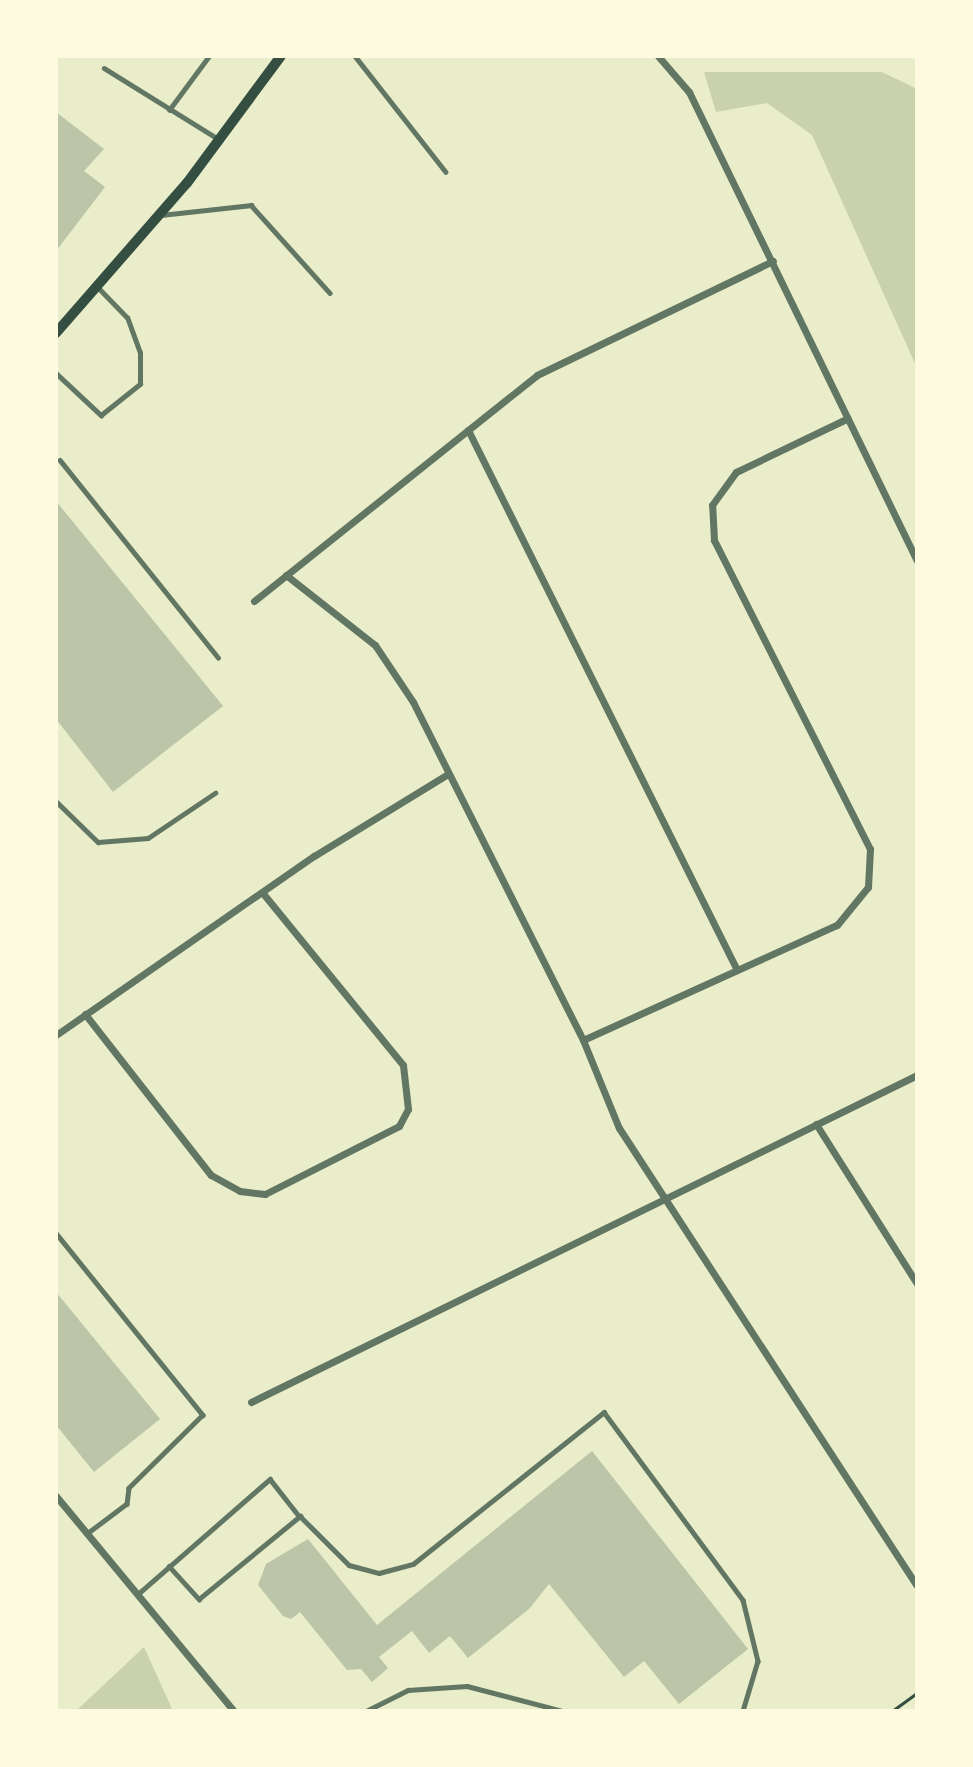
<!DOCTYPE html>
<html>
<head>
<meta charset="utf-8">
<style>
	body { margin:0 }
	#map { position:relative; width:973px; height:1767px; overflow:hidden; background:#e9edc9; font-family:Raleway,sans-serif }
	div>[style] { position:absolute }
	.green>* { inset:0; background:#cad2ad }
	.building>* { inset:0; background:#bcc5a7 }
	.path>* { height:2.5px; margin:-1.25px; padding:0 1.25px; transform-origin:1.25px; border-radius:1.25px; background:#344e41 }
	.service>* { height:4.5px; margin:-2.25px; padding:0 2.25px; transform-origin:2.25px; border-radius:2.25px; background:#617663 }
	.minor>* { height:7px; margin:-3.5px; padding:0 3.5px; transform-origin:3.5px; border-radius:3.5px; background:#617663 }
	.secondary>* { height:10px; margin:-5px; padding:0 5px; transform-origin:5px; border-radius:5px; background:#344e41 }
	span { translate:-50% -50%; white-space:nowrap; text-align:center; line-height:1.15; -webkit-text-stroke:6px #fefae0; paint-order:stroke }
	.frame { position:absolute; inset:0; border:58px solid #fefae0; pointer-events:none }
</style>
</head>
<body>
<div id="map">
	<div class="green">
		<i style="clip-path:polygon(704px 72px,882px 72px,917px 89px,917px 368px,812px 135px,767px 103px,716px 112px)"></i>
		<i style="clip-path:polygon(144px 1647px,173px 1711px,76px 1711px)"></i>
	</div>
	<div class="building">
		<i style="clip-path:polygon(56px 112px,104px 149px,84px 171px,105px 187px,56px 251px)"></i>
		<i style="clip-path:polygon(56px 501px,223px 706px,113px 792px,56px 719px)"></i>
		<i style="clip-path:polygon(56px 1292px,160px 1419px,94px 1472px,56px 1425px)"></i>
		<i style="clip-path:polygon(592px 1451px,748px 1649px,679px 1704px,644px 1661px,624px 1677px,549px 1584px,529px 1609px,468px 1658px,450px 1636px,429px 1653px,412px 1631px,379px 1657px,388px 1668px,372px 1682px,361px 1669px,347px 1670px,300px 1612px,291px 1619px,283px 1616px,258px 1585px,266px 1564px,308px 1539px,377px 1625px)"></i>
	</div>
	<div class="path">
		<i style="left:892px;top:1711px;width:31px;rotate:-36deg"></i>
	</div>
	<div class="service">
		<i style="left:355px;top:56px;width:147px;rotate:51.9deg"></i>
		<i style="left:104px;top:68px;width:133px;rotate:31.8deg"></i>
		<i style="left:169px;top:110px;width:67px;rotate:-53.5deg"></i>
		<i style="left:161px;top:215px;width:91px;rotate:-6.3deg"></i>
		<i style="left:251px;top:205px;width:118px;rotate:48.1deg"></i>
		<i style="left:56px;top:373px;width:62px;rotate:43deg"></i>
		<i style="left:101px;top:415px;width:50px;rotate:-38.5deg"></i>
		<i style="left:140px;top:384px;width:31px;rotate:-90deg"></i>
		<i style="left:140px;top:353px;width:37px;rotate:-110deg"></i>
		<i style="left:127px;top:318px;width:43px;rotate:-134.1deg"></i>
		<i style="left:60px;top:460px;width:253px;rotate:51.3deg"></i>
		<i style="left:56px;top:801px;width:59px;rotate:44.3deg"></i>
		<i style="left:98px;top:842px;width:50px;rotate:-4.6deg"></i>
		<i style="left:148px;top:838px;width:81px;rotate:-33.9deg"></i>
		<i style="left:56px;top:1233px;width:234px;rotate:51.1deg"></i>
		<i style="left:203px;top:1415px;width:104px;rotate:135.4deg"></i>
		<i style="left:129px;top:1488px;width:16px;rotate:97deg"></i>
		<i style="left:127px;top:1504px;width:50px;rotate:143.1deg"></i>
		<i style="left:169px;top:1566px;width:45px;rotate:47.7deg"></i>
		<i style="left:199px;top:1599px;width:131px;rotate:-39.4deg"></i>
		<i style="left:300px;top:1516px;width:69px;rotate:45deg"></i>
		<i style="left:349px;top:1565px;width:31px;rotate:15deg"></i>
		<i style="left:379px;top:1573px;width:35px;rotate:-15deg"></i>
		<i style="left:413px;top:1564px;width:244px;rotate:-38.5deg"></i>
		<i style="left:604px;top:1412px;width:234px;rotate:53.5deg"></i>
		<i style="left:743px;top:1600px;width:63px;rotate:76.2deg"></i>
		<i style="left:758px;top:1661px;width:52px;rotate:106.7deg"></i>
		<i style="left:138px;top:1594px;width:175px;rotate:-41.1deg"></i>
		<i style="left:270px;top:1479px;width:47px;rotate:51.9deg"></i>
		<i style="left:366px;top:1711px;width:47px;rotate:-26.6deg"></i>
		<i style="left:408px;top:1690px;width:59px;rotate:-3.9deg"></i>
		<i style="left:467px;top:1686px;width:99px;rotate:14.6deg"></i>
	</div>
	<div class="minor">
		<i style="left:658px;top:56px;width:48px;rotate:49.3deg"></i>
		<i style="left:689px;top:92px;width:521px;rotate:64.07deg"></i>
		<i style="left:468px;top:430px;width:603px;rotate:63.52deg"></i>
		<i style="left:286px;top:575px;width:113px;rotate:38.2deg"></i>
		<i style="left:375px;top:645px;width:69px;rotate:56.3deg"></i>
		<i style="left:413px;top:702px;width:378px;rotate:63.3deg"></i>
		<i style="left:583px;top:1040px;width:95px;rotate:67.8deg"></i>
		<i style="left:619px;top:1128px;width:546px;rotate:56.95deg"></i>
		<i style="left:254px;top:601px;width:362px;rotate:-38.6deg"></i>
		<i style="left:537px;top:375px;width:262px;rotate:-25.8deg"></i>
		<i style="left:85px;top:1014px;width:204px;rotate:52deg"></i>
		<i style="left:211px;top:1175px;width:33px;rotate:29deg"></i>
		<i style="left:240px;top:1191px;width:25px;rotate:7deg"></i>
		<i style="left:265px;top:1194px;width:150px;rotate:-26.9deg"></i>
		<i style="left:399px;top:1126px;width:19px;rotate:-62deg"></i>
		<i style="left:408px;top:1109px;width:44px;rotate:-96.5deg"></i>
		<i style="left:403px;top:1065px;width:223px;rotate:-129.2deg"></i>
		<i style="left:56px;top:1035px;width:314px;rotate:-34.8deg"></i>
		<i style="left:314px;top:856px;width:157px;rotate:-31.5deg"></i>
		<i style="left:583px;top:1040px;width:279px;rotate:-24.4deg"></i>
		<i style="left:837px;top:925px;width:49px;rotate:-50.8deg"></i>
		<i style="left:868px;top:887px;width:38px;rotate:-87deg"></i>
		<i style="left:870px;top:849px;width:346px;rotate:-116.8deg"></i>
		<i style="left:714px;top:540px;width:35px;rotate:-93deg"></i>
		<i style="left:712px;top:505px;width:41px;rotate:-54deg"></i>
		<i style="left:736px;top:472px;width:124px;rotate:-25.7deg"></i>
		<i style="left:816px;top:1124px;width:189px;rotate:57.7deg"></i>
		<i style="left:251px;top:1402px;width:742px;rotate:-26.15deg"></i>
		<i style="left:56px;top:1496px;width:279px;rotate:50.4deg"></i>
	</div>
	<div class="secondary">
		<i style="left:56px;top:333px;width:199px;rotate:-48.9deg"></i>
		<i style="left:187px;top:183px;width:158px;rotate:-53.5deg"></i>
	</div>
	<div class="frame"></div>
</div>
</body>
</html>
